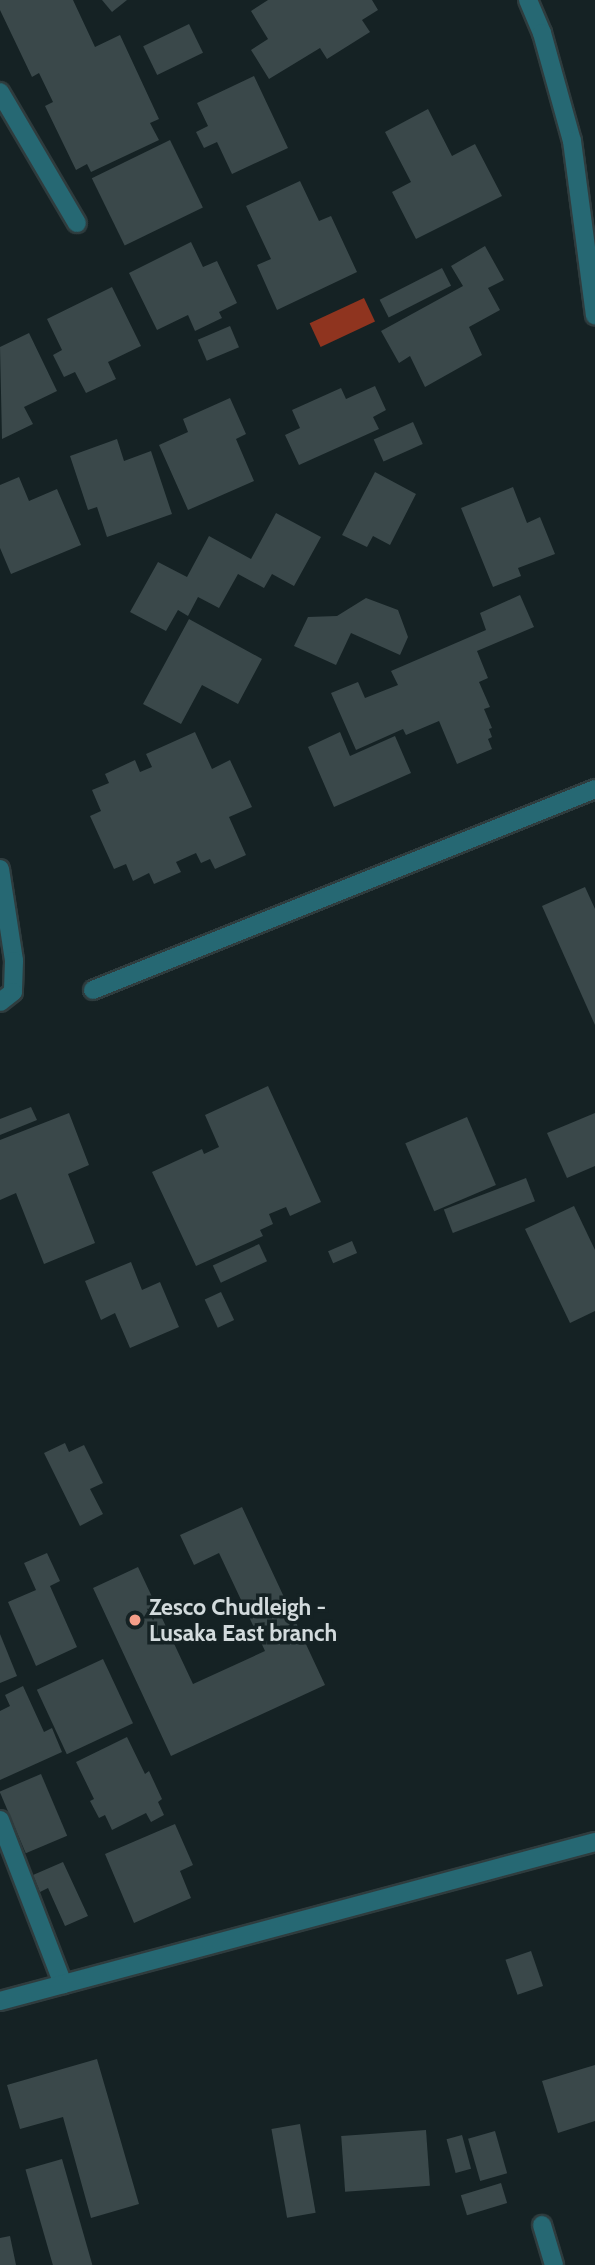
<!DOCTYPE html>
<html>
<head>
<meta charset="utf-8">
<style>
	body { margin:0 }
	#map { position:relative; width:595px; height:2265px; overflow:hidden; background:#152224; font-family:Cabin,sans-serif }
	div>[style] { position:absolute }
	.water>* { inset:0; background:#8f341f; transform-origin:0 0 }
	.building>* { inset:0; background:#3a484a; transform-origin:0 0 }
	.roads { filter:drop-shadow(2px 0 #2f3c3e) drop-shadow(-2px 0 #2f3c3e) drop-shadow(0 2px #2f3c3e) drop-shadow(0 -2px #2f3c3e) }
	.lane>* { height:18px; margin:-9px; padding:0 9px; transform-origin:9px; border-radius:9px; background:#266873 }
	.street>* { height:18px; margin:-9px; padding:0 9px; transform-origin:9px; border-radius:9px; background:#266873 }
	.dots>* { width:19px; height:19px; translate:-50% -50%; box-sizing:border-box; border:4px solid #152224; border-radius:50% }
	span { translate:-50% -50%; white-space:nowrap; text-align:center; line-height:1.15; -webkit-text-stroke:7px #152224; paint-order:stroke }
	.poi-label { font-size:23px; color:#d2dadc; font-weight:700 }
	.left { translate:0 -50%; text-align:left }
</style>
</head>
<body>
<div id="map">
	<div class="water">
		<i style="left:364px;top:298px;width:26px;height:60px;rotate:65deg"></i>
	</div>
	<div class="building">
		<i style="clip-path:polygon(0 0,73px 0,95px 47px,120px 35px,159px 119px,150px 123px,159px 140px,91px 172px,87px 164px,76px 170px,45px 106px,53px 102px,39px 73px,32px 77px,0 10px)"></i>
		<i style="clip-path:polygon(102px 0,127px 0,112px 12px)"></i>
		<i style="clip-path:polygon(268px 0,372px 0,378px 10px,362px 20px,370px 32px,327px 59px,320px 48px,269px 79px,251px 50px,268px 39px,251px 11px)"></i>
		<i style="left:189px;top:24px;width:32px;height:51px;rotate:64deg"></i>
		<i style="clip-path:polygon(254px 76px,288px 148px,232px 174px,217px 142px,204px 148px,196px 132px,208px 126px,197px 103px)"></i>
		<i style="clip-path:polygon(428px 109px,452px 156px,475px 144px,502px 196px,416px 239px,392px 192px,411px 182px,385px 132px)"></i>
		<i style="left:170px;top:140px;width:75px;height:87px;rotate:64deg"></i>
		<i style="clip-path:polygon(300px 181px,319px 221px,331px 216px,357px 272px,277px 310px,257px 265px,271px 259px,246px 206px)"></i>
		<i style="clip-path:polygon(191px 242px,203px 267px,217px 261px,237px 303px,219px 312px,222px 318px,195px 331px,188px 315px,157px 330px,129px 273px)"></i>
		<i style="clip-path:polygon(485px 246px,504px 280px,488px 288px,500px 310px,469px 327px,482px 355px,425px 387px,410px 356px,399px 363px,381px 331px,463px 286px,451px 266px)"></i>
		<i style="left:442px;top:268px;width:20px;height:70px;rotate:63deg"></i>
		<i style="clip-path:polygon(112px 287px,141px 346px,108px 362px,116px 379px,86px 393px,75px 372px,64px 377px,53px 355px,62px 350px,47px 319px)"></i>
		<i style="left:230px;top:326px;width:23px;height:35px;rotate:67deg"></i>
		<i style="clip-path:polygon(29px 333px,57px 391px,24px 407px,33px 424px,2px 439px,0 347px)"></i>
		<i style="clip-path:polygon(375px 386px,386px 410px,373px 417px,379px 429px,299px 465px,285px 435px,300px 428px,292px 410px,341px 388px,346px 399px)"></i>
		<i style="clip-path:polygon(230px 398px,246px 434px,236px 439px,254px 481px,188px 510px,159px 445px,188px 432px,183px 419px)"></i>
		<i style="left:413px;top:422px;width:24px;height:43px;rotate:66deg"></i>
		<i style="clip-path:polygon(117px 439px,124px 461px,151px 451px,172px 514px,107px 537px,97px 507px,88px 510px,70px 456px)"></i>
		<i style="clip-path:polygon(375px 472px,416px 494px,390px 545px,373px 536px,367px 547px,342px 535px)"></i>
		<i style="clip-path:polygon(19px 477px,29px 501px,57px 489px,81px 545px,11px 574px,0 548px,0 485px)"></i>
		<i style="clip-path:polygon(513px 487px,527px 523px,540px 517px,555px 554px,518px 568px,521px 576px,493px 587px,461px 508px)"></i>
		<i style="clip-path:polygon(276px 513px,321px 537px,294px 586px,272px 574px,264px 588px,238px 574px,219px 608px,198px 597px,188px 616px,178px 610px,166px 631px,130px 612px,158px 562px,187px 577px,209px 536px,251px 559px)"></i>
		<i style="clip-path:polygon(520px 595px,534px 627px,477px 651px,488px 678px,479px 682px,490px 707px,484px 709px,492px 728px,489px 729px,492px 737px,488px 739px,492px 749px,457px 764px,439px 721px,406px 735px,403px 729px,356px 750px,331px 693px,358px 682px,365px 698px,398px 685px,391px 671px,486px 630px,480px 613px)"></i>
		<i style="clip-path:polygon(366px 598px,398px 610px,408px 637px,400px 655px,351px 633px,336px 665px,294px 646px,308px 617px,337px 616px)"></i>
		<i style="clip-path:polygon(189px 619px,262px 659px,238px 704px,202px 685px,181px 724px,143px 704px)"></i>
		<i style="clip-path:polygon(195px 732px,212px 769px,230px 760px,252px 807px,229px 817px,246px 855px,215px 869px,210px 859px,201px 863px,196px 853px,176px 862px,181px 872px,154px 884px,149px 873px,133px 881px,126px 864px,114px 869px,90px 816px,101px 811px,92px 790px,109px 783px,105px 774px,135px 760px,140px 772px,152px 767px,146px 754px)"></i>
		<i style="clip-path:polygon(340px 732px,350px 756px,395px 736px,411px 773px,334px 807px,308px 747px)"></i>
		<i style="clip-path:polygon(585px 887px,595px 909px,595px 1025px,542px 906px)"></i>
		<i style="clip-path:polygon(268px 1086px,321px 1202px,290px 1216px,286px 1207px,269px 1214px,273px 1224px,260px 1230px,263px 1236px,196px 1266px,152px 1172px,202px 1149px,204px 1154px,219px 1147px,205px 1115px)"></i>
		<i style="clip-path:polygon(31px 1107px,37px 1120px,0 1135px,0 1119px)"></i>
		<i style="clip-path:polygon(69px 1113px,89px 1165px,68px 1174px,95px 1243px,44px 1264px,16px 1193px,0 1200px,0 1140px)"></i>
		<i style="clip-path:polygon(595px 1113px,595px 1166px,567px 1178px,547px 1133px)"></i>
		<i style="left:467px;top:1117px;width:74px;height:67px;rotate:67deg"></i>
		<i style="left:526px;top:1178px;width:25px;height:88px;rotate:69deg"></i>
		<i style="clip-path:polygon(574px 1206px,595px 1250px,595px 1311px,570px 1323px,525px 1229px)"></i>
		<i style="left:352px;top:1241px;width:13px;height:26px;rotate:67deg"></i>
		<i style="left:259px;top:1244px;width:19px;height:51px;rotate:65deg"></i>
		<i style="clip-path:polygon(131px 1262px,142px 1290px,160px 1282px,179px 1327px,130px 1348px,115px 1313px,101px 1320px,85px 1281px)"></i>
		<i style="left:221px;top:1292px;width:31px;height:18px;rotate:65deg"></i>
		<i style="clip-path:polygon(65px 1443px,69px 1452px,84px 1445px,103px 1483px,90px 1489px,103px 1514px,80px 1526px,44px 1453px)"></i>
		<i style="clip-path:polygon(242px 1507px,325px 1685px,171px 1756px,93px 1588px,138px 1567px,193px 1684px,265px 1651px,219px 1553px,194px 1565px,180px 1535px)"></i>
		<i style="clip-path:polygon(47px 1553px,60px 1581px,50px 1586px,77px 1647px,36px 1666px,8px 1602px,36px 1590px,24px 1563px)"></i>
		<i style="clip-path:polygon(0 1634px,17px 1676px,0 1683px)"></i>
		<i style="left:103px;top:1659px;width:71px;height:73px;rotate:65deg"></i>
		<i style="clip-path:polygon(23px 1686px,44px 1732px,52px 1728px,62px 1752px,0 1780px,0 1711px,10px 1706px,5px 1695px)"></i>
		<i style="clip-path:polygon(127px 1737px,145px 1774px,149px 1771px,162px 1799px,158px 1802px,164px 1815px,151px 1822px,146px 1813px,112px 1830px,105px 1815px,99px 1818px,90px 1801px,94px 1799px,76px 1762px)"></i>
		<i style="left:41px;top:1774px;width:67px;height:45px;rotate:67deg"></i>
		<i style="clip-path:polygon(175px 1824px,193px 1865px,180px 1871px,191px 1898px,134px 1923px,105px 1854px)"></i>
		<i style="clip-path:polygon(63px 1862px,88px 1916px,65px 1926px,48px 1888px,40px 1892px,33px 1875px)"></i>
		<i style="left:531px;top:1951px;width:37px;height:27px;rotate:71deg"></i>
		<i style="clip-path:polygon(97px 2059px,139px 2204px,91px 2218px,63px 2117px,20px 2129px,7px 2085px)"></i>
		<i style="clip-path:polygon(595px 2065px,595px 2121px,558px 2133px,542px 2081px)"></i>
		<i style="left:300px;top:2124px;width:90px;height:29px;rotate:80deg"></i>
		<i style="left:426px;top:2130px;width:56px;height:85px;rotate:86deg"></i>
		<i style="left:495px;top:2131px;width:44px;height:28px;rotate:74deg"></i>
		<i style="left:462px;top:2135px;width:35px;height:16px;rotate:75deg"></i>
		<i style="left:62px;top:2159px;width:110px;height:38px;rotate:74deg"></i>
		<i style="left:501px;top:2183px;width:21px;height:42px;rotate:73deg"></i>
		<i style="clip-path:polygon(10px 2236px,16px 2265px,0 2265px,0 2238px)"></i>
	</div>
	<div class="roads">
		<div class="lane">
			<i style="left:0;top:92px;width:152px;rotate:59.6deg"></i>
			<i style="left:542px;top:2225px;width:42px;rotate:73.3deg"></i>
		</div>
		<div class="street">
			<i style="left:528px;top:0;width:36px;rotate:67deg"></i>
			<i style="left:542px;top:33px;width:112px;rotate:74.5deg"></i>
			<i style="left:572px;top:141px;width:176px;rotate:82.5deg"></i>
			<i style="left:0;top:869px;width:93px;rotate:81.3deg"></i>
			<i style="left:14px;top:961px;width:31px;rotate:92deg"></i>
			<i style="left:13px;top:992px;width:16px;rotate:142deg"></i>
			<i style="left:93px;top:990px;width:541px;rotate:-21.82deg"></i>
			<i style="left:0;top:1820px;width:176px;rotate:69deg"></i>
			<i style="left:0;top:2001px;width:616px;rotate:-14.96deg"></i>
		</div>
	</div>
	<div class="dots">
		<i style="left:135px;top:1620px;background:#f49e89"></i>
	</div>
	<div class="poi-label">
		<span class="left" style="left:149px;top:1620px">Zesco Chudleigh -<br>Lusaka East branch</span>
	</div>
</div>
</body>
</html>
